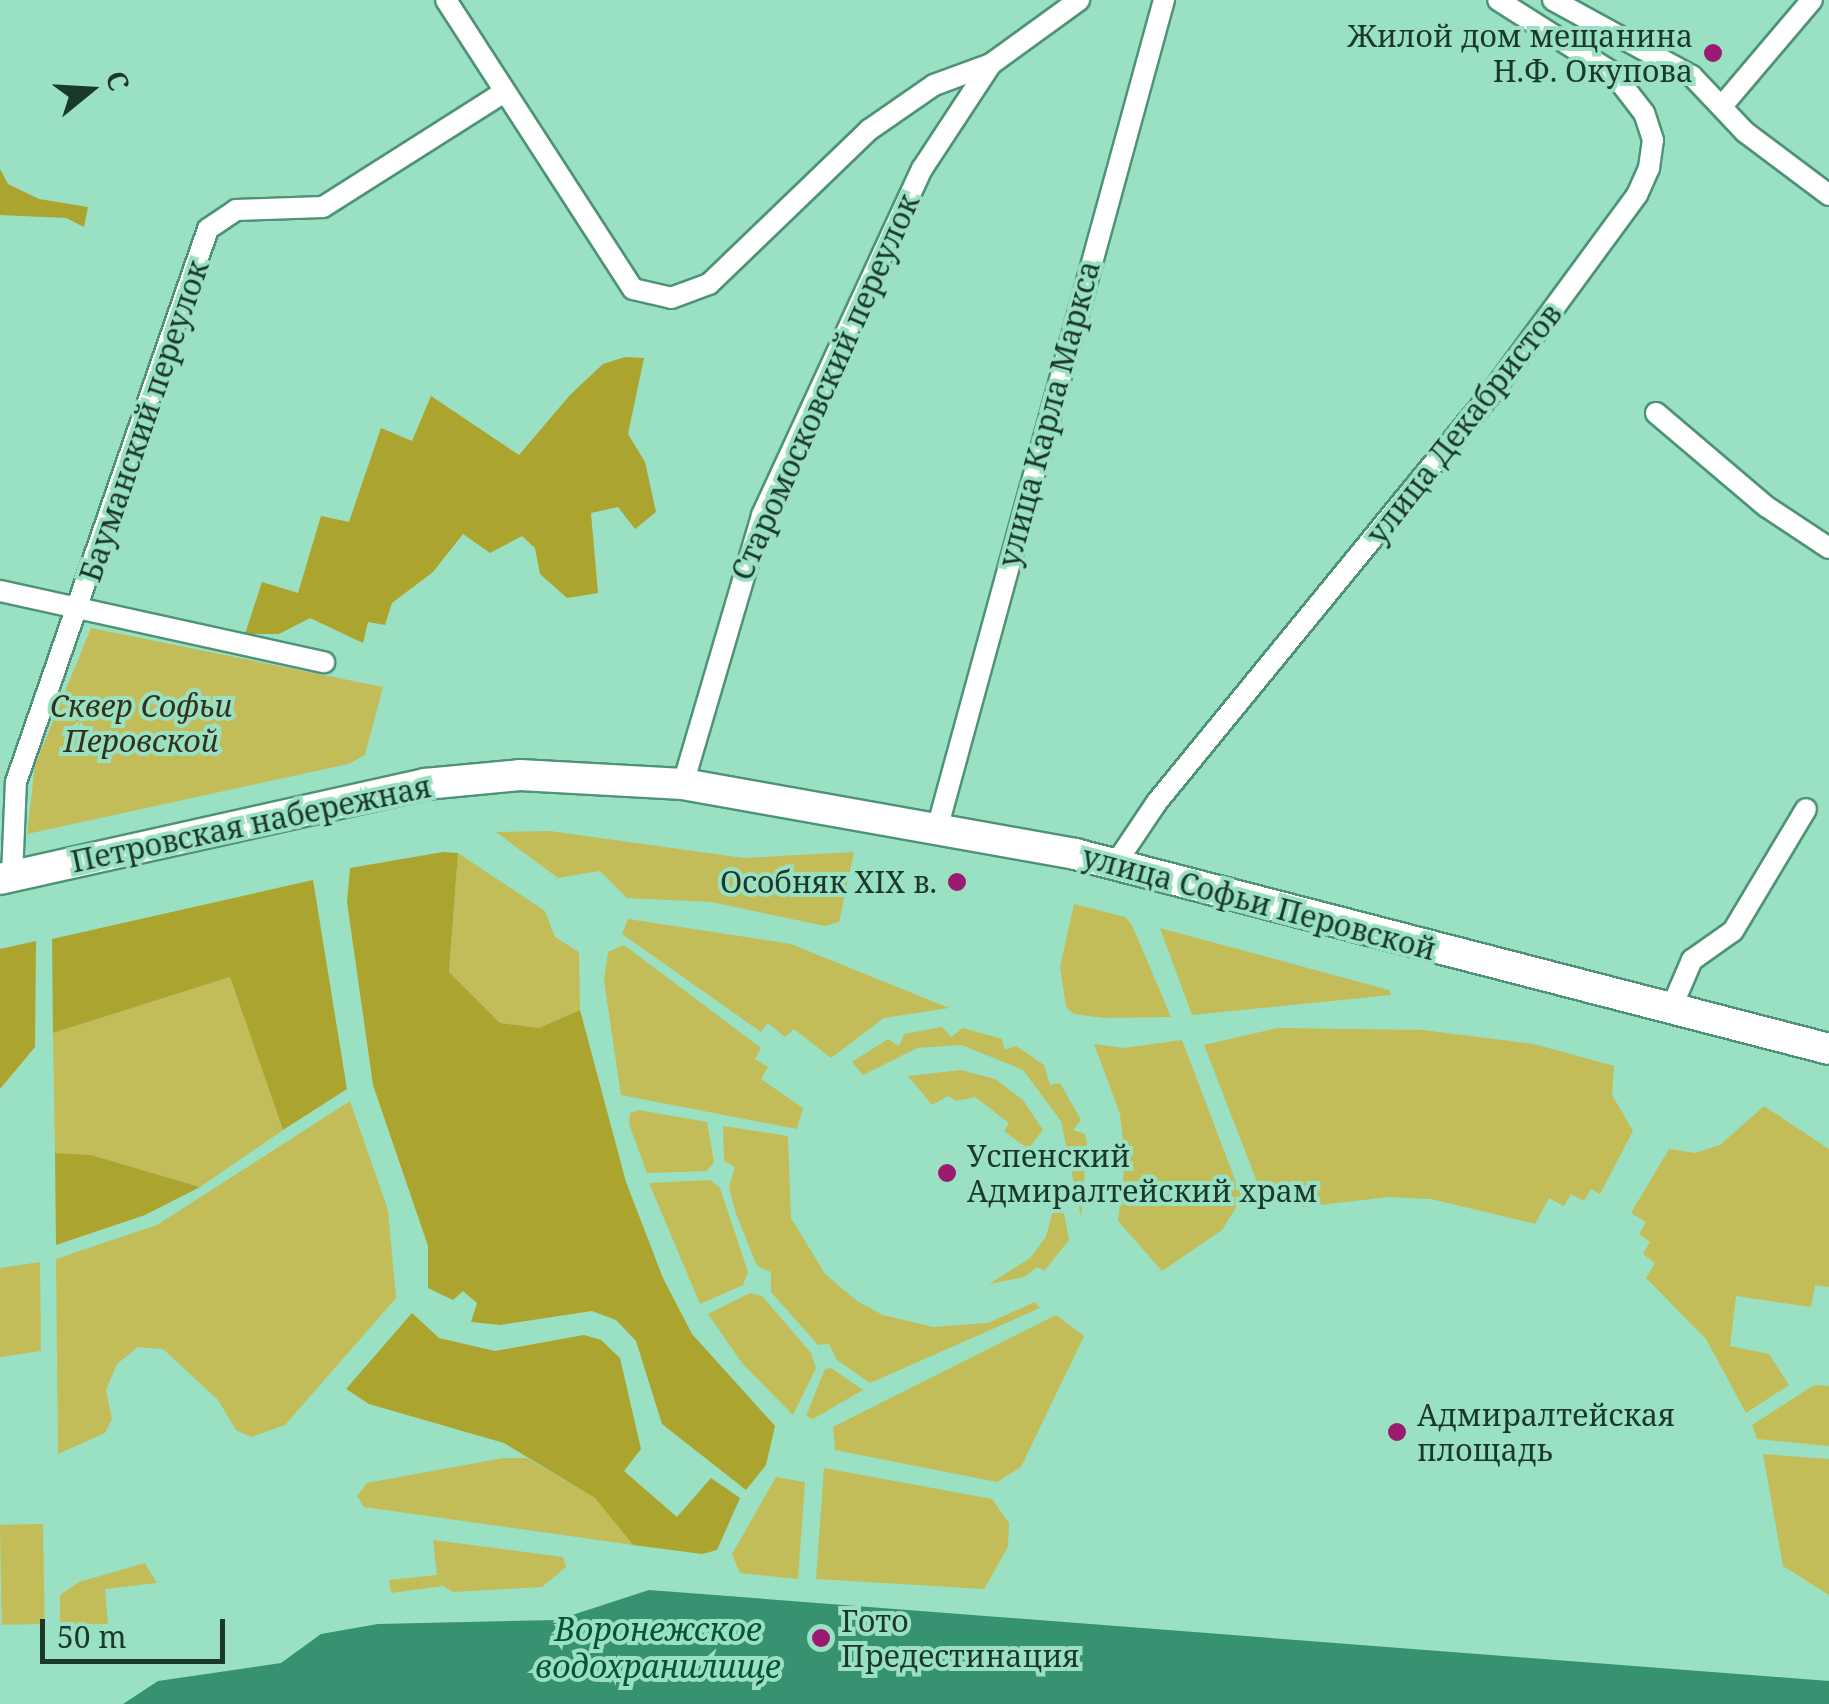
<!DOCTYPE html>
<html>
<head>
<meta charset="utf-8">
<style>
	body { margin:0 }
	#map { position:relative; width:1829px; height:1704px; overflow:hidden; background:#9ae0c2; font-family:"Noto Serif",serif }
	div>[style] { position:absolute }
	.green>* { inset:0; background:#c2bd58; transform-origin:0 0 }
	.forest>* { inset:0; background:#aba42e }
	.water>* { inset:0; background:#369271 }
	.roads { filter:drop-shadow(2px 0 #4e9378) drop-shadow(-2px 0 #4e9378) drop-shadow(0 2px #4e9378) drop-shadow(0 -2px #4e9378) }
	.minor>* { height:20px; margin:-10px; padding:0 10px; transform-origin:10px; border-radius:10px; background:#fff }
	.secondary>* { height:30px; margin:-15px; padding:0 15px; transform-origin:15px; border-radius:15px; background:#fff }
	.dots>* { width:28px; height:28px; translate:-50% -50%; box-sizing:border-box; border:5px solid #9ae0c2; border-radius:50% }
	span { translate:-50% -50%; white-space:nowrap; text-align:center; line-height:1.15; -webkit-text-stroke:8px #9ae0c2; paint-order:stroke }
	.poi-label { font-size:30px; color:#1b382c }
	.right { translate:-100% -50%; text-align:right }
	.left { translate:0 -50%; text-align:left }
	.street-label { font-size:30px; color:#1b382c }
	.park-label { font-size:30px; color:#333219; font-style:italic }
	.water-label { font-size:32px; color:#06533c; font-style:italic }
	.north { position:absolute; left:40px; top:40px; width:100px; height:100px; -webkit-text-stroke:8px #9ae0c2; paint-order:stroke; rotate:72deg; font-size:28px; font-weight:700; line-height:40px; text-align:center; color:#1b382c }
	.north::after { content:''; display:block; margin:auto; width:35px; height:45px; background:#1b382c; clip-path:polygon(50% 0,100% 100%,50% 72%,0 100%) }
	.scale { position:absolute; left:40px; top:1619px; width:185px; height:45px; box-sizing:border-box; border:5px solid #1b382c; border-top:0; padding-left:12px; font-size:30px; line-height:35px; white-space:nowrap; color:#1b382c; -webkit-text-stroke:8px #9ae0c2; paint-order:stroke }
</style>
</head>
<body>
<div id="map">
	<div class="green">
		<i style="clip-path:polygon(91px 628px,383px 687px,365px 755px,348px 764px,27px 834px,35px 765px)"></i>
		<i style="clip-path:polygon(550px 831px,744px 858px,854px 852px,839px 922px,825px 926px,711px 902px,627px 898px,600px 871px,558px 878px,496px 832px)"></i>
		<i style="clip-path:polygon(458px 853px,545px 911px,555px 937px,579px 952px,580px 1010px,539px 1028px,500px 1023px,449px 972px)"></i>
		<i style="clip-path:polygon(1074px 904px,1125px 917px,1132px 925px,1171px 1017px,1104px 1018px,1074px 1014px,1066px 1007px,1060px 967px)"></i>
		<i style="clip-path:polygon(628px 919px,791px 944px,949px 1008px,884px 1018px,831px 1058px,794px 1029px,785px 1037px,768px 1023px,761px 1032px,622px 934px)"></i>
		<i style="clip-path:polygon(1160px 928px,1389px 990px,1391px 995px,1192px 1015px)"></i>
		<i style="clip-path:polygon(624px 945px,761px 1048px,755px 1059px,768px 1067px,761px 1079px,803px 1108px,797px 1129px,621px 1095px,604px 981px,608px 952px)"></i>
		<i style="clip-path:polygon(230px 977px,283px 1130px,200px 1187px,91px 1155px,55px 1153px,53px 1033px)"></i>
		<i style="clip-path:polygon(942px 1027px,951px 1037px,963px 1028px,1002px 1039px,1005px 1050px,1016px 1046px,1044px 1065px,1050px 1085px,1060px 1083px,1081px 1120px,1073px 1130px,1085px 1134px,1087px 1144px,1081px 1217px,1061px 1121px,1023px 1070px,962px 1045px,917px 1048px,863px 1075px,852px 1062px,888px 1039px,899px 1046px,904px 1034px)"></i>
		<i style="clip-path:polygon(1277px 1028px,1423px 1030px,1534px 1044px,1614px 1066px,1612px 1095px,1633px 1131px,1600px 1194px,1591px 1189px,1584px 1201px,1571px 1194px,1564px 1206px,1549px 1198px,1535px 1224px,1431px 1199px,1389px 1197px,1302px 1207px,1285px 1195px,1261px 1192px,1204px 1045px)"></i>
		<i style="clip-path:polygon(1182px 1040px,1242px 1198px,1222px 1230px,1162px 1271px,1118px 1221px,1125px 1162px,1120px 1114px,1094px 1044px,1124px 1048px)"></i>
		<i style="clip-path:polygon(961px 1070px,995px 1079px,1023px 1100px,1043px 1130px,1028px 1149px,1004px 1131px,1009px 1123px,975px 1097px,957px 1101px,948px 1096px,932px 1105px,908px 1076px)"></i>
		<i style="clip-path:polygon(350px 1101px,388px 1210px,396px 1298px,285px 1425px,251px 1437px,236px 1430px,218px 1400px,163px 1349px,138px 1347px,117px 1364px,106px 1390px,112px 1419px,105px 1433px,58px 1454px,56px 1259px,157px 1225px)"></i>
		<i style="clip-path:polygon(1764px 1106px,1829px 1149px,1829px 1287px,1815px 1285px,1811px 1307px,1736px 1296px,1730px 1346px,1769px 1354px,1789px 1385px,1746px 1413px,1706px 1339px,1646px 1278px,1655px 1263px,1643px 1254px,1650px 1242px,1639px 1234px,1646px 1222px,1631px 1213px,1669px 1149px,1695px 1153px,1720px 1145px)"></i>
		<i style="clip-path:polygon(639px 1110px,707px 1122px,714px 1162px,707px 1171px,647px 1173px,629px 1124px,630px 1113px)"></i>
		<i style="clip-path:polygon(723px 1126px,788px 1136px,791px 1218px,825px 1274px,857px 1301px,883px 1315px,933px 1327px,988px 1323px,1035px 1302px,1040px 1308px,870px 1383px,837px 1360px,829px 1344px,818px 1345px,771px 1292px,771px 1272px,757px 1266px,735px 1211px,729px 1187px,735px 1167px,724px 1161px)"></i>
		<i style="clip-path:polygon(710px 1180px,720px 1188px,748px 1272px,743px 1285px,700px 1304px,649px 1183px)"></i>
		<i style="clip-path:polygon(1059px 1187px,1069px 1240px,1044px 1271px,1037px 1267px,1024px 1277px,989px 1284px,1030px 1258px,1046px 1237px)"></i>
		<i style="clip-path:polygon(40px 1262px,41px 1351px,0 1357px,0 1268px)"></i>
		<i style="clip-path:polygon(750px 1293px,762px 1296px,811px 1353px,816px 1368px,793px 1415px,742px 1363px,708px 1314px)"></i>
		<i style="clip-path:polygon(1056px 1315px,1084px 1336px,1021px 1467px,997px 1482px,835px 1450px,833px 1427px)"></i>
		<i style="clip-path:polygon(831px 1368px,863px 1390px,813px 1419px,806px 1416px,825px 1369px)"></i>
		<i style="clip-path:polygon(1814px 1385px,1829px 1386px,1829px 1446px,1757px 1439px,1752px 1425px)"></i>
		<i style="clip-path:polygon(1763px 1454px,1829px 1459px,1829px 1595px,1783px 1566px)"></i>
		<i style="clip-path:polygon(503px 1458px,527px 1458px,595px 1498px,633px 1545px,364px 1507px,357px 1496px,367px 1483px)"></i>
		<i style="clip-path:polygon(824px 1468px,992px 1499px,1009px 1523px,1008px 1547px,984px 1589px,816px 1579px)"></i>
		<i style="clip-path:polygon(776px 1477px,805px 1482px,798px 1579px,740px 1573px,732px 1554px)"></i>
		<i style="left:43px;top:1524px;width:100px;height:43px;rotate:89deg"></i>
		<i style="clip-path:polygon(433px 1540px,563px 1557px,566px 1567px,542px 1587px,453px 1592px,443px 1586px,391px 1593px,389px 1580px,437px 1575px)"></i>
		<i style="clip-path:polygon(145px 1563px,157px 1583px,105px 1589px,108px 1624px,60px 1624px,60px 1595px,79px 1582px)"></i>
	</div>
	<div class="forest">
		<i style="clip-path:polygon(0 169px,8px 184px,39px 199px,88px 207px,84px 227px,66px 218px,0 215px)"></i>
		<i style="clip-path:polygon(625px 357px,644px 358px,628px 434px,645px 462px,656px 512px,635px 529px,618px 507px,591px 513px,598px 593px,567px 598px,540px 574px,535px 548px,522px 536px,490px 553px,463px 534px,433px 572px,392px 603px,385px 625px,368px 622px,363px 643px,310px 618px,279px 634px,245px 634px,262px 582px,298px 593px,321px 516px,349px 522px,381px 428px,412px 441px,431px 396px,519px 455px,570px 395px,603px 364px)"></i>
		<i style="clip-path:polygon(443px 852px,458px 853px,449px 972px,500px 1023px,539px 1028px,580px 1010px,626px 1182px,663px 1278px,692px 1334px,775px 1426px,766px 1465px,746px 1490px,662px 1424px,636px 1341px,616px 1320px,592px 1311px,500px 1325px,471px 1322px,477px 1303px,463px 1291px,453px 1300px,428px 1288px,428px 1246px,373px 1085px,347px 902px,350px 868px)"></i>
		<i style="clip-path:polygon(313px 880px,347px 1089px,283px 1130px,230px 977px,53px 1033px,52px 939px)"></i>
		<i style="clip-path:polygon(36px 941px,35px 1047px,0 1089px,0 949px)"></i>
		<i style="clip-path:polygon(55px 1153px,91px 1155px,200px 1187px,145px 1215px,56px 1245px)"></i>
		<i style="clip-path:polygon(412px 1313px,439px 1338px,495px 1351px,584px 1335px,601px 1340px,620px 1358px,641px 1449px,624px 1471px,677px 1517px,711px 1478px,740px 1498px,717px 1550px,702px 1554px,633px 1545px,595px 1498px,504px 1443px,369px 1404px,346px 1389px)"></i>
	</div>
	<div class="water">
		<i style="clip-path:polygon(649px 1590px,1829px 1681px,1829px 1704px,123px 1704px,158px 1681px,281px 1663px,321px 1634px,378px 1624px,557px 1620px)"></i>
	</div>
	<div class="roads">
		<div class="minor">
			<i style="left:446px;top:0;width:344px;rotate:57.1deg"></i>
			<i style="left:633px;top:289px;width:39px;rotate:13deg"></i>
			<i style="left:671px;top:298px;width:40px;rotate:-20.2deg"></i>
			<i style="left:709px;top:284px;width:222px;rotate:-43.9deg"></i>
			<i style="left:869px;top:130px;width:79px;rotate:-34.7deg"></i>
			<i style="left:934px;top:85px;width:61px;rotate:-20.2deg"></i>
			<i style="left:991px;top:64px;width:109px;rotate:-36deg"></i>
			<i style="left:1553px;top:0;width:158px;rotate:28.7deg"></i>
			<i style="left:1692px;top:76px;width:77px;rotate:46.6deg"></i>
			<i style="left:1745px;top:132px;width:105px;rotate:36.9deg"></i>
			<i style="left:1722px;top:106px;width:139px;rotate:-49.7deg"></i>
			<i style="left:1656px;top:413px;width:145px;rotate:40.3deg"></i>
			<i style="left:1767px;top:507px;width:74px;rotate:33.5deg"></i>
			<i style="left:0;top:591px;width:332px;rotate:12.4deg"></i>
			<i style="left:683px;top:784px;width:280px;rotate:-73.6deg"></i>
			<i style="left:762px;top:515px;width:381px;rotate:-65.2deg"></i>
			<i style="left:922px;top:169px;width:126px;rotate:-56.7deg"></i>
			<i style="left:937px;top:829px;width:860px;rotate:-74.69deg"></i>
			<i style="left:1116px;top:863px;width:73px;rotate:-56.1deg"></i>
			<i style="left:1157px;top:802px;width:531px;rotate:-50.73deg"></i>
			<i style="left:1493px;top:391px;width:243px;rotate:-53.7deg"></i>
			<i style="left:1637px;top:195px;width:30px;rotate:-66deg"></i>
			<i style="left:1649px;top:168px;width:28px;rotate:-82deg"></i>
			<i style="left:1653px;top:140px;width:28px;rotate:-108deg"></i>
			<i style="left:1644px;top:113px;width:51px;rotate:-127.8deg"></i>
			<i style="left:1613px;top:73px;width:136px;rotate:-147.6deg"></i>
			<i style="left:12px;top:876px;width:94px;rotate:-87.6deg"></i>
			<i style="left:16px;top:782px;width:585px;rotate:-70.85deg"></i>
			<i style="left:208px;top:229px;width:34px;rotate:-34deg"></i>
			<i style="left:236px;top:210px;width:87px;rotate:-2deg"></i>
			<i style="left:323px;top:207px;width:214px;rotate:-32.4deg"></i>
			<i style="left:1670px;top:1011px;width:56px;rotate:-66.7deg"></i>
			<i style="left:1692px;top:960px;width:50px;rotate:-35.3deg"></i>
			<i style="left:1733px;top:931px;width:142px;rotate:-59.1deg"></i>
		</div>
		<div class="secondary">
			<i style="left:0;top:879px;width:435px;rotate:-12.6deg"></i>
			<i style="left:425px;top:784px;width:95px;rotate:-5.4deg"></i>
			<i style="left:520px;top:775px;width:163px;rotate:3.2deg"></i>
			<i style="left:683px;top:784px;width:398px;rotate:10.1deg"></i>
			<i style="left:1075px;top:854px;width:779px;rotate:14.5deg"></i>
		</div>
	</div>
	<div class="dots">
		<i style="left:1713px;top:53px;background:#9b1b70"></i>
		<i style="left:957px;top:882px;background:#9b1b70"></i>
		<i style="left:947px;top:1173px;background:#9b1b70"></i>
		<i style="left:1397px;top:1432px;background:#9b1b70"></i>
		<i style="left:821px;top:1638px;background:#9b1b70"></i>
	</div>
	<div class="poi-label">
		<span class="right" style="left:1693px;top:53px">Жилой дом мещанина<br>Н.Ф. Окупова</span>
		<span class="right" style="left:937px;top:882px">Особняк XIX в.</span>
		<span class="left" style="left:967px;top:1173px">Успенский<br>Адмиралтейский храм</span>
		<span class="left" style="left:1417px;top:1432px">Адмиралтейская<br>площадь</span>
		<span class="left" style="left:841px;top:1638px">Гото<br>Предестинация</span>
	</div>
	<div class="street-label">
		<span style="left:825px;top:387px;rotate:-66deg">Старомосковский переулок</span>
		<span style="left:1049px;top:414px;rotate:-75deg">улица Карла Маркса</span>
		<span style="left:144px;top:421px;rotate:-71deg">Бауманский переулок</span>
		<span style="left:1464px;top:424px;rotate:-52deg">улица Декабристов</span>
		<span style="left:251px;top:824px;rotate:-12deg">Петровская набережная</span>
		<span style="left:1259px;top:903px;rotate:15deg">улица Софьи Перовской</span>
	</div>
	<div class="park-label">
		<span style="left:141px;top:723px">Сквер Софьи<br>Перовской</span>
	</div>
	<div class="water-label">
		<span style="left:658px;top:1648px">Воронежское<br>водохранилище</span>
	</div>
	<div class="north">С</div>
	<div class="scale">50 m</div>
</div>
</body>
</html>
